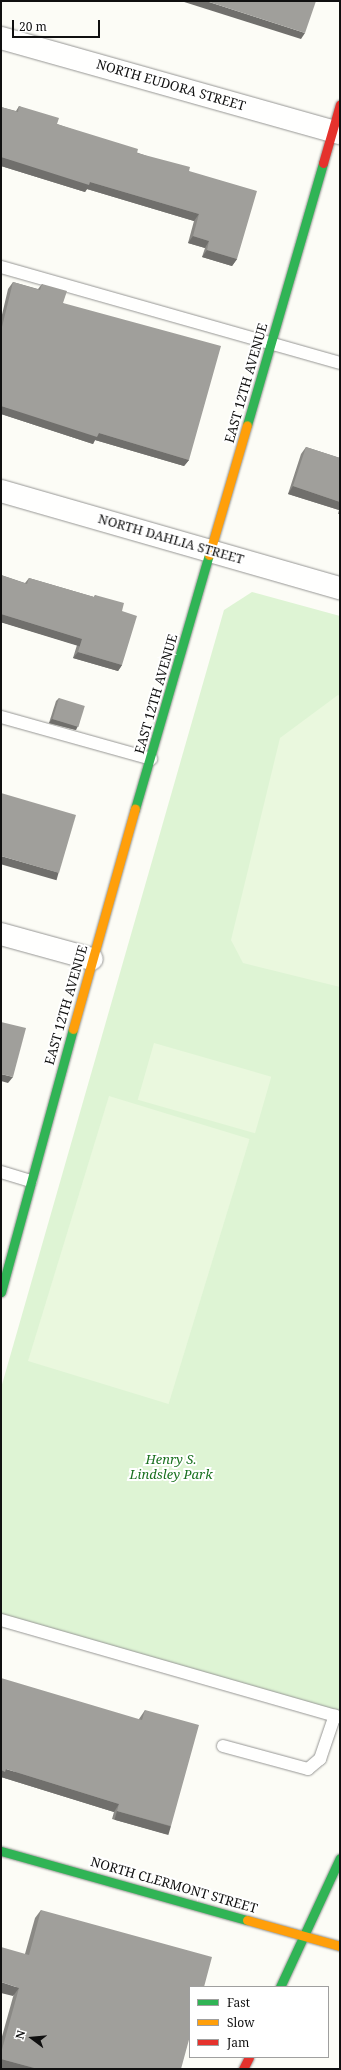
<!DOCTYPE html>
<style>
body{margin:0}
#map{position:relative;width:341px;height:2070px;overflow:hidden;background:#fcfcf6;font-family:"Noto Serif",serif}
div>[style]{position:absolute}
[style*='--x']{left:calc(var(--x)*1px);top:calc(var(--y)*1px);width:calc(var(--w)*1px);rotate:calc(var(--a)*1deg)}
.green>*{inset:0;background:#def4d4}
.pitch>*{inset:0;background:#eaf8de;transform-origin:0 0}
.roads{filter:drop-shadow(0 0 1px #969694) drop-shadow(0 0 1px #969694)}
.lane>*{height:12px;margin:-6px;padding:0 6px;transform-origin:6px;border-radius:6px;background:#fffffe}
.street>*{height:22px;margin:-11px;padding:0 11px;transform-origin:11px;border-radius:11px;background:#fffffe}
.fast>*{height:9px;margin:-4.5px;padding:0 4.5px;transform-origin:4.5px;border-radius:4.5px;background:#30b455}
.slow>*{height:9px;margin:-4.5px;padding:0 4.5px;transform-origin:4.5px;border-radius:4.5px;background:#ff9f0a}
.jam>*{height:9px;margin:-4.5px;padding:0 4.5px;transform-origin:4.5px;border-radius:4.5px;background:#e5322d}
.wall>*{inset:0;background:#8a8985}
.shaded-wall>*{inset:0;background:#706f6c;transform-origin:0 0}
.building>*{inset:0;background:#a09f9b;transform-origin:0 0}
span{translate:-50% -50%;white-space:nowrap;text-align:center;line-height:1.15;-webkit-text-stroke:4px #fff;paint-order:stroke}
.street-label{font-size:13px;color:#101010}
.park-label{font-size:13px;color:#19701f;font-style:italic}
.frame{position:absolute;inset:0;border:2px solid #101010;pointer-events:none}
.legend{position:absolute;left:189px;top:1986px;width:140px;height:72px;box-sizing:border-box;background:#fff;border:1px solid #9f9f9f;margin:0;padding:5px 7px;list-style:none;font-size:12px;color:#101010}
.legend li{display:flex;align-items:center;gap:8px;height:20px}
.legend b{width:20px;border:1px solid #9f9f9f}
.north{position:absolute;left:12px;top:2018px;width:40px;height:40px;-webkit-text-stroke:3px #fff;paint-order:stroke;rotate:286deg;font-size:11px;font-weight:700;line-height:16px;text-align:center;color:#101010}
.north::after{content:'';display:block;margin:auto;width:14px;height:18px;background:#101010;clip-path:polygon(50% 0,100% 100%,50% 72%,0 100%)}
.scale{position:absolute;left:12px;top:20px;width:88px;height:18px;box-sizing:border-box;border:2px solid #101010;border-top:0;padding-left:5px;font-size:12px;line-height:14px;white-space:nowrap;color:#101010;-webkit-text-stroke:3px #fff;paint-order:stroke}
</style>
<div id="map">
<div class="green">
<i style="clip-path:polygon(252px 592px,340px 616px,340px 1717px,1px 1620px,1px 1388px,224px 610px)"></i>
</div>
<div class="pitch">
<i style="clip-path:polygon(338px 695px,340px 696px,340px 987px,243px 963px,231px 940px,280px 738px)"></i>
<i style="left:154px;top:1043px;width:122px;height:59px;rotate:16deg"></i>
<i style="left:109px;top:1096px;width:147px;height:277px;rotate:17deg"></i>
</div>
<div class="roads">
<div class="lane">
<i style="--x:1;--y:267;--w:352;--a:15.8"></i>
<i style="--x:1;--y:717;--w:156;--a:15.6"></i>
<i style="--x:1;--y:1172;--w:31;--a:17"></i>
<i style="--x:1;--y:1620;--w:353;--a:16"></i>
<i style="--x:223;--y:1746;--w:88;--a:15.1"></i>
<i style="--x:308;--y:1769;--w:16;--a:-40"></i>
<i style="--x:320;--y:1759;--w:46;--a:-71.2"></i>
</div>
<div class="street">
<i style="--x:1;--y:38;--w:352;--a:15.7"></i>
<i style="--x:1;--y:491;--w:353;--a:16"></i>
<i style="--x:1;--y:934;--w:94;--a:15.4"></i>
</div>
<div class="fast">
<i style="--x:247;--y:425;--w:273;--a:-73.8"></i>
<i style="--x:135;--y:809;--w:265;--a:-73.8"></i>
<i style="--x:1;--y:1292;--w:273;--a:-74.7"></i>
<i style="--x:1;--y:1851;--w:255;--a:15.7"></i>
<i style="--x:280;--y:1987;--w:142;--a:-65.1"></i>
</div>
<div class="slow">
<i style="--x:209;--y:555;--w:135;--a:-73.7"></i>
<i style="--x:73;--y:1029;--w:229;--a:-74.3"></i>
<i style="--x:247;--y:1920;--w:97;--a:15.6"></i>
</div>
<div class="jam">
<i style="--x:323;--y:163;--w:61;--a:-73.9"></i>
<i style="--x:243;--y:2069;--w:13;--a:-63"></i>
</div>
</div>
<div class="wall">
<i style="clip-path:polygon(19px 106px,57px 124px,189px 171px,237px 259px,232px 266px,202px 257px,205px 248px,188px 243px,194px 221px,87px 189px,85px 192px,1px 166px,1px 107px,16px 111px)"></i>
<i style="clip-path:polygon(13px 282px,38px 289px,42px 284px,63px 303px,189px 460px,184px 466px,95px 440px,93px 444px,1px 414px,1px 319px,8px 289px)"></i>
<i style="clip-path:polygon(306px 447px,340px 458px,340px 514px,338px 514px,339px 510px,288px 494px,301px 454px)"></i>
<i style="clip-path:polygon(1px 575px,25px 583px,29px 578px,94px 597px,95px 595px,122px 611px,122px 665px,118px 671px,73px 658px,77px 645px,1px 622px)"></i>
<i style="clip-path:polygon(59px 698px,76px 730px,49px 723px,56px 701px)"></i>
<i style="clip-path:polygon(145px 1710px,171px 1826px,166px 1834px,112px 1819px,114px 1812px,1px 1777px,139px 1719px)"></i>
<i style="clip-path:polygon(41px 1910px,181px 2069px,1px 2069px,1px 2040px,35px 1918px)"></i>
</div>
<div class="shaded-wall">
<i style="clip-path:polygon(181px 1px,206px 1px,305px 33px,301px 39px)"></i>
<i style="clip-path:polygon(1px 157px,90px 182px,199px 214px,194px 221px,87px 189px,85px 192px,1px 166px)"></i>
<i style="clip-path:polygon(193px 236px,209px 241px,205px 248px,188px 243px)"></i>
<i style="clip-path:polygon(207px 250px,237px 259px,232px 266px,202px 257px)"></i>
<i style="clip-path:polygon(1px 406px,99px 433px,189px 460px,184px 466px,95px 440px,93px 444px,1px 414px)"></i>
<i style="clip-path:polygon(293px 486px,340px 502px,340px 509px,339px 510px,288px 494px)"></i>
<i style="left:1px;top:614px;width:85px;height:8px;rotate:17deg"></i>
<i style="clip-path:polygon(78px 652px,122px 665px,118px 671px,73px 658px)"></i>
<i style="clip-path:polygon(52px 719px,78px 726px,76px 730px,49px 723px)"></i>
<i style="left:1px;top:856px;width:60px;height:8px;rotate:16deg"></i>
<i style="clip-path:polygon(1px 1074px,13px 1077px,8px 1083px,1px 1081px)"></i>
<i style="clip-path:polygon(6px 1769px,119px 1804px,114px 1812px,1px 1777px,1px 1770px)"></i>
<i style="left:117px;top:1811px;width:56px;height:9px;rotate:16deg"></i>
<i style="clip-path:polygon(1px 1982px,19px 1988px,13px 1996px,1px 1993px)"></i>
<i style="clip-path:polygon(1px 2059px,38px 2069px,1px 2069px)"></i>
</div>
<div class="building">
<i style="clip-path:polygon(206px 1px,316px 1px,305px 33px)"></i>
<i style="clip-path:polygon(19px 106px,59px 118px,57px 124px,138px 149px,137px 153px,190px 167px,189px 171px,257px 191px,237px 259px,207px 250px,209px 241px,193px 236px,199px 214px,90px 182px,89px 185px,1px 157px,1px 107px,18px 112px)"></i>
<i style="clip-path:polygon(13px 282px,40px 290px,42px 284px,67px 291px,63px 303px,221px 346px,189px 460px,99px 433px,97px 437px,1px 406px,1px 331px)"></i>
<i style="clip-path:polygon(306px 447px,340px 458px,340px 502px,293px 486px)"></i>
<i style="clip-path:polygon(1px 575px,27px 584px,29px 578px,94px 597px,95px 595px,124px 603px,122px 611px,137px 616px,122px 665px,78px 652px,82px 639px,1px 614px)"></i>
<i style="left:59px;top:698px;width:27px;height:22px;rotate:17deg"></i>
<i style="clip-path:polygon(1px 793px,76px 815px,59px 873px,1px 856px)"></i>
<i style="clip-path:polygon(1px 1022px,26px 1028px,13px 1077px,1px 1074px)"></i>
<i style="clip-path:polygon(1px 1678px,142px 1720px,145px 1710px,199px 1725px,171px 1826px,117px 1811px,119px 1804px,6px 1769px,5px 1772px,1px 1770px)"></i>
<i style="clip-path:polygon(41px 1910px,212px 1957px,204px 1987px,190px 1987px,190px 2036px,181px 2069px,38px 2069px,1px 2059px,1px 2053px,19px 1988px,1px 1982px,1px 1947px,29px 1955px)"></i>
</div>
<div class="street-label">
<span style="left:171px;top:85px;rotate:16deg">NORTH EUDORA STREET</span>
<span style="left:246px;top:383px;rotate:-74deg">EAST 12TH AVENUE</span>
<span style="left:171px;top:539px;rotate:16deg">NORTH DAHLIA STREET</span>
<span style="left:156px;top:694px;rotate:-74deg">EAST 12TH AVENUE</span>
<span style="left:66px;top:1005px;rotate:-74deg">EAST 12TH AVENUE</span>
<span style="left:174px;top:1885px;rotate:16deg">NORTH CLERMONT STREET</span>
</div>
<div class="park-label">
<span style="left:171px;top:1467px">Henry S.<br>Lindsley Park</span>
</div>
<div class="frame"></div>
<ul class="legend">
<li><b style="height:5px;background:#30b455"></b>Fast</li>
<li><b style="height:5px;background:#ff9f0a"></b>Slow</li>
<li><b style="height:5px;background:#e5322d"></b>Jam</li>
</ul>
<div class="north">N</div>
<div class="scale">20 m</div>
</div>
